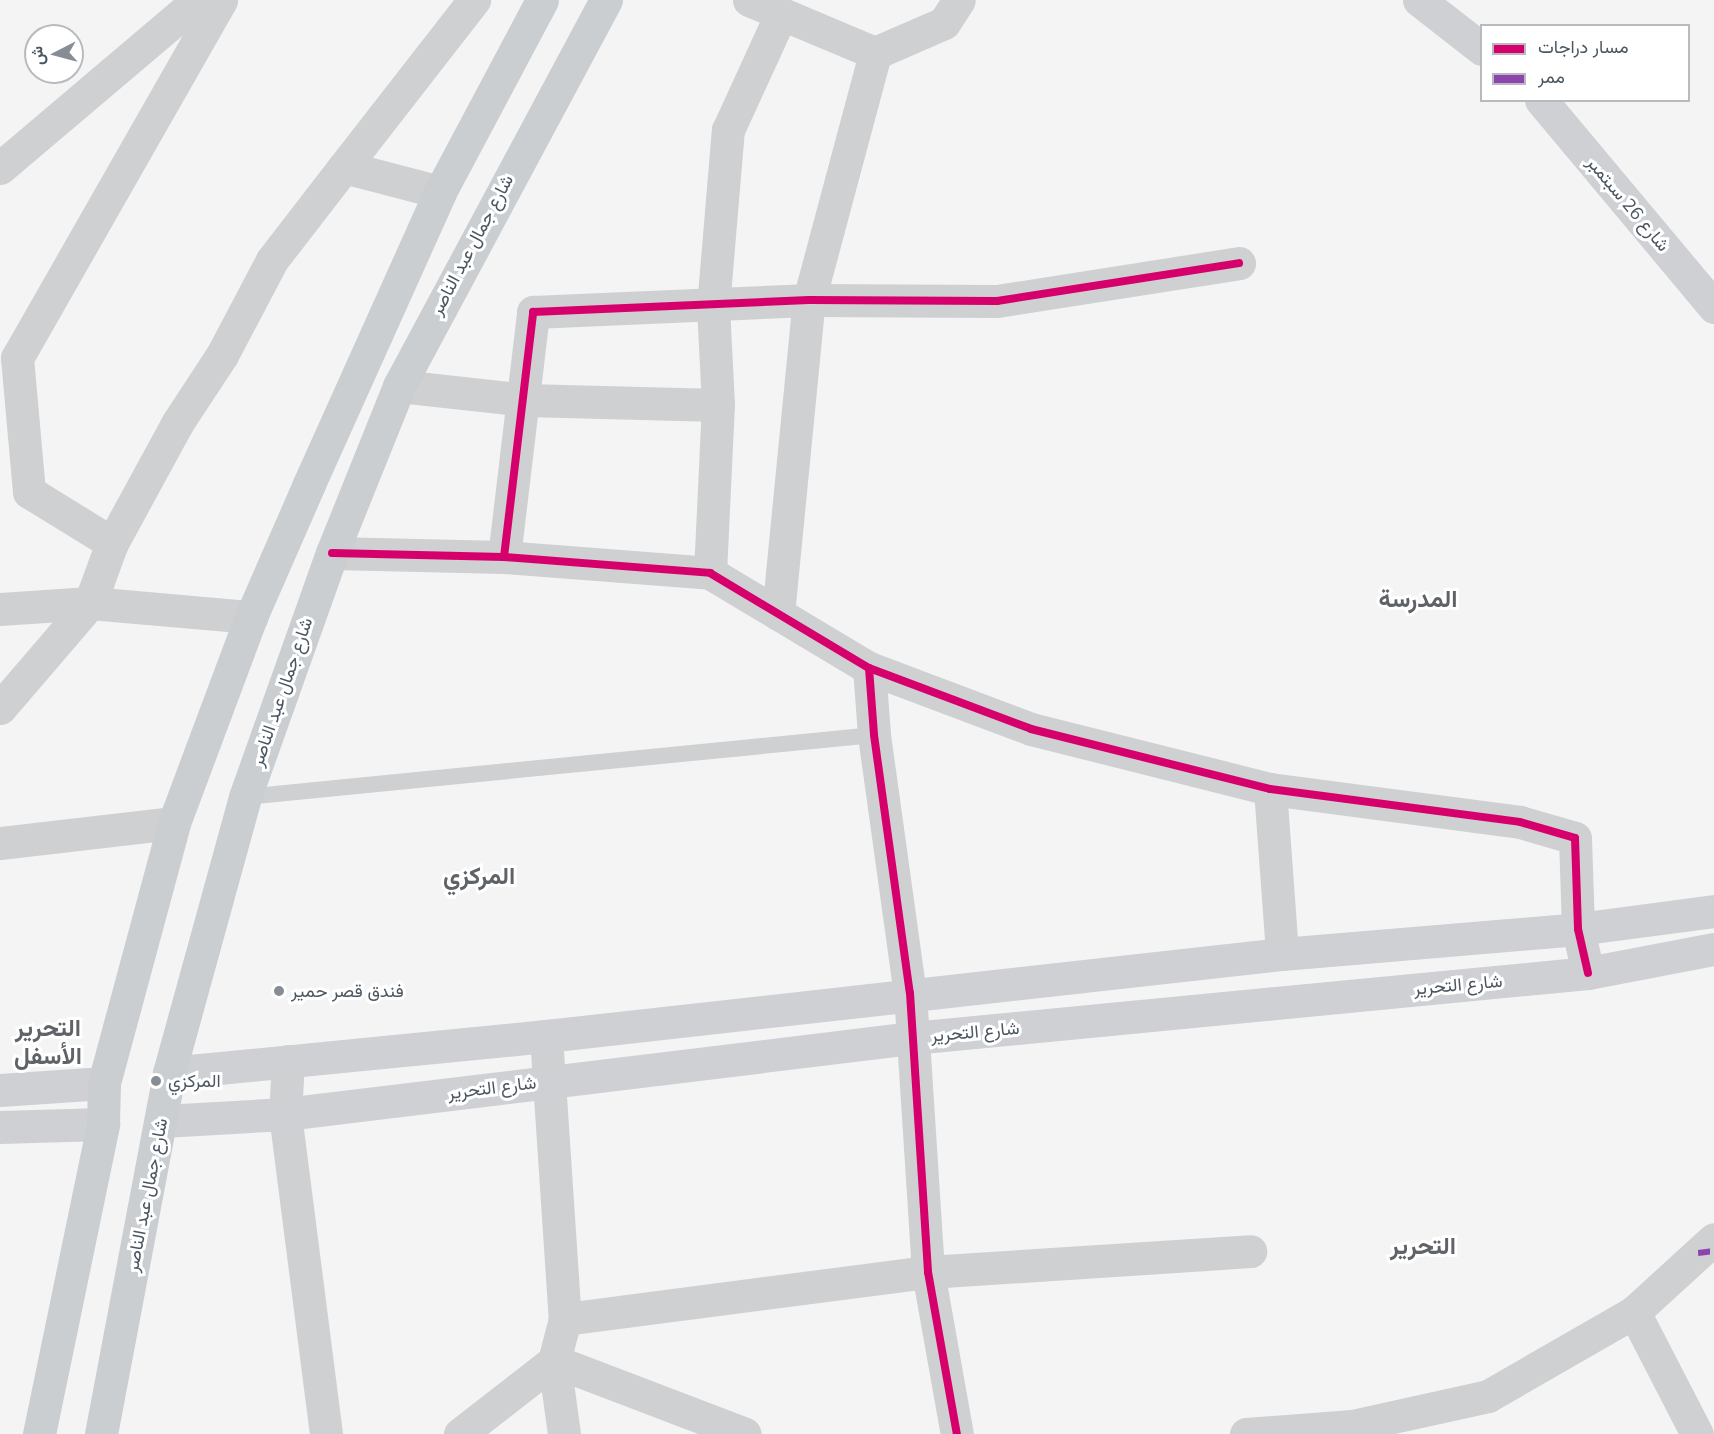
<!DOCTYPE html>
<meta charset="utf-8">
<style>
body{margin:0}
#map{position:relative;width:1714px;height:1434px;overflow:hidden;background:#f4f4f4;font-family:"Nunito Sans",Vazirmatn,sans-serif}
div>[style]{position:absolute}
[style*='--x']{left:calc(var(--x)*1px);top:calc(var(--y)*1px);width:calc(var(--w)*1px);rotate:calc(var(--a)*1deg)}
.service>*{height:16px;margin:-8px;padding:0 8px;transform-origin:8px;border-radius:8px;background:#ced0d2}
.minor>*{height:33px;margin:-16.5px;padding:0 16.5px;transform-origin:16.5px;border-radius:16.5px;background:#ced0d2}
.secondary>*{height:33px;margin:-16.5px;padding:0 16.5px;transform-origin:16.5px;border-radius:16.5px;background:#ced0d4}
.primary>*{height:33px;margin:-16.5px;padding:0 16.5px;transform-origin:16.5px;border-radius:16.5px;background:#caced1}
.quiet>*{height:6px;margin-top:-3px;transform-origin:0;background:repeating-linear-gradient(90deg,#8e44ad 0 12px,transparent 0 18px)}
.cycleway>*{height:8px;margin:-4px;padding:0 4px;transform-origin:4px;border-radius:4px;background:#d6006c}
.dots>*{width:16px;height:16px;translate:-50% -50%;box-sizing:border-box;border:3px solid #fff;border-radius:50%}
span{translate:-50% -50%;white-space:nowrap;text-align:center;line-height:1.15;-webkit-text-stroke:6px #fff;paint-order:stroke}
.street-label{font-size:18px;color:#4a5661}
.poi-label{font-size:18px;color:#4a5661}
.left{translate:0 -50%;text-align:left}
.district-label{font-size:24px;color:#5f6368;font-weight:700}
.legend{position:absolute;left:1480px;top:24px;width:210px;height:78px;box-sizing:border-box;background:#fff;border:2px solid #b7bbc0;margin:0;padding:8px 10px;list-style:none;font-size:18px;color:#4a5661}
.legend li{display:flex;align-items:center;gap:12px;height:30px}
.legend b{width:30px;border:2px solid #b7bbc0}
.north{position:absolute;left:24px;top:24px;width:60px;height:60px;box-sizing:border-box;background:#fff;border:2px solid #b7bbc0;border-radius:50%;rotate:264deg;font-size:16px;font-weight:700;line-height:24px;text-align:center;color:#4a5661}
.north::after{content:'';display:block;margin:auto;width:21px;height:27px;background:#868d94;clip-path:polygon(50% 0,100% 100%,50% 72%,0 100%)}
</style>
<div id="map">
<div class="service">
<i style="--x:245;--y:797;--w:632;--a:-5.63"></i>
</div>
<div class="minor">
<i style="--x:749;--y:0;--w:137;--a:22.8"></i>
<i style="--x:875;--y:53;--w:75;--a:-23.5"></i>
<i style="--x:944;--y:23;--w:27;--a:-57"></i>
<i style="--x:344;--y:167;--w:212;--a:-52.1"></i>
<i style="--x:0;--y:168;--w:260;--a:-40.3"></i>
<i style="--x:399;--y:386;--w:127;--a:6.3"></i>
<i style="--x:525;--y:400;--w:193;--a:1.5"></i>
<i style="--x:112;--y:543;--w:97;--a:-148.4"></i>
<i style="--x:29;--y:492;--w:135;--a:-95.1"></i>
<i style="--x:17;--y:358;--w:412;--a:-60.3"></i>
<i style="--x:332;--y:553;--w:172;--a:1.3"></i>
<i style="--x:504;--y:557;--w:207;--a:4.4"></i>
<i style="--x:710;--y:573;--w:185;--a:30.9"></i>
<i style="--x:869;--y:668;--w:173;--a:20.6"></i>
<i style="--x:1031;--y:729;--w:246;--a:14.1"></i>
<i style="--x:1270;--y:789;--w:252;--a:7.5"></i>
<i style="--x:1520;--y:822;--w:57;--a:16.2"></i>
<i style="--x:1575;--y:838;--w:91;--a:88.1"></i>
<i style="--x:1578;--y:929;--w:45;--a:77.2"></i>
<i style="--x:504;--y:557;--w:247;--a:-83.2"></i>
<i style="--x:533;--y:312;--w:276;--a:-2.5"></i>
<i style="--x:809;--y:300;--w:188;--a:0.3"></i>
<i style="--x:997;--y:301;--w:245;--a:-8.9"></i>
<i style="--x:710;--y:573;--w:168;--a:-87.3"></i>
<i style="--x:718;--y:405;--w:98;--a:-92.9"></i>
<i style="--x:713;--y:307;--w:178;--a:-85.2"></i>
<i style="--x:728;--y:130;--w:128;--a:-65.4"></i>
<i style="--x:0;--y:609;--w:90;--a:-3.8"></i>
<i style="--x:90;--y:603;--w:162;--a:5"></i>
<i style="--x:778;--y:614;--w:316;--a:-84.4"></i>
<i style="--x:809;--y:300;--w:256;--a:-75"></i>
<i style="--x:869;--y:668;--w:67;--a:85.7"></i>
<i style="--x:874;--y:735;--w:260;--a:82.1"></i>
<i style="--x:910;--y:993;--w:280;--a:86.3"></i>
<i style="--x:928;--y:1272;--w:165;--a:79.9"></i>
<i style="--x:0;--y:708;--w:138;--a:-49.4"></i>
<i style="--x:90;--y:603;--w:64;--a:-69.9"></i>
<i style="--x:112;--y:543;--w:138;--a:-61.4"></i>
<i style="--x:178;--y:422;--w:80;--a:-56.7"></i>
<i style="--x:222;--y:355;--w:107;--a:-62.2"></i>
<i style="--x:272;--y:260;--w:118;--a:-52.3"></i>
<i style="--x:344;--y:167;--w:99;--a:14.6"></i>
<i style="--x:1270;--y:789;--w:165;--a:85.8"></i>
<i style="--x:0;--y:843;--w:175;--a:-6.6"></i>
<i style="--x:546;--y:1036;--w:284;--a:86.2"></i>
<i style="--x:565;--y:1319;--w:43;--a:104.7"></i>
<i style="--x:554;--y:1361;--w:74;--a:82.2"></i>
<i style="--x:288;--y:1061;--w:53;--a:93.2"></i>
<i style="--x:285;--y:1114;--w:323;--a:82.7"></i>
<i style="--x:1634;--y:1312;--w:137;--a:62.7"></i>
<i style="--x:565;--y:1319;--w:366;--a:-7.4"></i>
<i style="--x:928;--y:1272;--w:323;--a:-3.7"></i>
<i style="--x:460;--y:1434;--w:119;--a:-37.8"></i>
<i style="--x:554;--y:1361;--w:204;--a:20.9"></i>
<i style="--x:1246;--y:1434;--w:106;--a:-4.3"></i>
<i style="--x:1352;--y:1426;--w:139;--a:-12.4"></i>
<i style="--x:1488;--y:1396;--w:168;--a:-29.9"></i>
<i style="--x:1634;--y:1312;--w:108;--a:-42.4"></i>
</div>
<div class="secondary">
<i style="--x:1419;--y:0;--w:80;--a:37.9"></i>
<i style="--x:1541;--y:100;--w:270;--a:50.1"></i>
<i style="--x:169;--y:1073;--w:379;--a:-5.6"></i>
<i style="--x:546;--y:1036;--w:741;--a:-6.36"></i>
<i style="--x:1282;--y:954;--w:297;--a:-4.8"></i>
<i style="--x:1578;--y:929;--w:137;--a:-7.5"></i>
<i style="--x:0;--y:1090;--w:104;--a:-3.9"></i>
<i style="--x:163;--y:1121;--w:122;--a:-3.3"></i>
<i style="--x:285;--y:1114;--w:632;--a:-6.91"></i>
<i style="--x:912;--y:1038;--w:679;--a:-5.49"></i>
<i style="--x:1588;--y:973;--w:128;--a:-10.8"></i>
<i style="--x:0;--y:1127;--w:103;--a:-1.7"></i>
</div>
<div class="primary">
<i style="--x:39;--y:1434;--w:317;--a:-78.3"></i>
<i style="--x:103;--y:1124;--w:41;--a:-88.6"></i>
<i style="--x:104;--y:1083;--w:269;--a:-74.9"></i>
<i style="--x:174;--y:823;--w:220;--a:-69.5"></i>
<i style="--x:251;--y:617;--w:145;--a:-66.4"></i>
<i style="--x:309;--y:484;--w:320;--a:-65.8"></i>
<i style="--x:440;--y:192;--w:217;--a:-62"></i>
<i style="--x:101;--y:1434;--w:367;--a:-79.3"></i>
<i style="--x:169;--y:1073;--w:286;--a:-74.6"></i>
<i style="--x:245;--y:797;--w:259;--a:-70.4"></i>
<i style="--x:332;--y:553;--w:180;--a:-68.1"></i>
<i style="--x:399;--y:386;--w:438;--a:-61.8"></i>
</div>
<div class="quiet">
<i style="--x:1698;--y:1253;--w:16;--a:-7"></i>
</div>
<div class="cycleway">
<i style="--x:332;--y:553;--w:172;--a:1.3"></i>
<i style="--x:504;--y:557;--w:207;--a:4.4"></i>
<i style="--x:710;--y:573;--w:185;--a:30.9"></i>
<i style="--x:869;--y:668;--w:173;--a:20.6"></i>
<i style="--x:1031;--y:729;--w:246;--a:14.1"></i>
<i style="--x:1270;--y:789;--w:252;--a:7.5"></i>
<i style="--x:1520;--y:822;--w:57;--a:16.2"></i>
<i style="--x:1575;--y:838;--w:91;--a:88.1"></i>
<i style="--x:1578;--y:929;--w:45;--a:77.2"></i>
<i style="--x:504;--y:557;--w:247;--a:-83.2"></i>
<i style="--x:533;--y:312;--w:276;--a:-2.5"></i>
<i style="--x:809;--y:300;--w:188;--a:0.3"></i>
<i style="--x:997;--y:301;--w:245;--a:-8.9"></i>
<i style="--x:869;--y:668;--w:67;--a:85.7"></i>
<i style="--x:874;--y:735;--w:260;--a:82.1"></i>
<i style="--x:910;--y:993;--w:280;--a:86.3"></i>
<i style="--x:928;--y:1272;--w:165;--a:79.9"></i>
</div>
<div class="dots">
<i style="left:279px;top:991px;background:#868d94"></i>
<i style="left:156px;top:1081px;background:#868d94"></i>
</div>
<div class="street-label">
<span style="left:1628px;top:204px;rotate:50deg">شارع 26 سبتمبر</span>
<span style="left:472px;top:245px;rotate:-62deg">شارع جمال عبد الناصر</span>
<span style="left:282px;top:692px;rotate:-71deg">شارع جمال عبد الناصر</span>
<span style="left:1458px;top:985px;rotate:-5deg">شارع التحرير</span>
<span style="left:975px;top:1032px;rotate:-5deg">شارع التحرير</span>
<span style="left:492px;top:1088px;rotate:-7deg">شارع التحرير</span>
<span style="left:147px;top:1195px;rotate:-79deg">شارع جمال عبد الناصر</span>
</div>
<div class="poi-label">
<span class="left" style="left:291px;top:991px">فندق قصر حمير</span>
<span class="left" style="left:168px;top:1081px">المركزي</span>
</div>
<div class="district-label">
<span style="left:1418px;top:600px">المدرسة</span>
<span style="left:479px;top:877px">المركزي</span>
<span style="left:48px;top:1043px">التحرير<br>الأسفل</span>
<span style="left:1423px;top:1247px">التحرير</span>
</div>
<ul class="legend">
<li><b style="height:8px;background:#d6006c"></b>مسار دراجات</li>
<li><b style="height:8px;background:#8e44ad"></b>ممر</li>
</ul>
<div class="north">ش</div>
</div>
